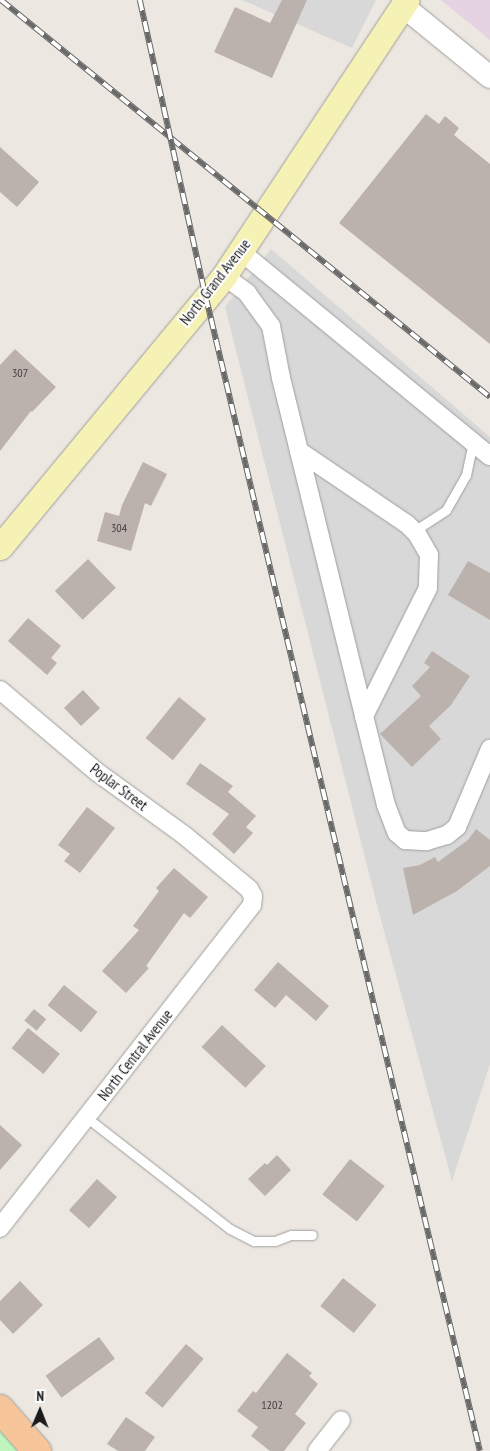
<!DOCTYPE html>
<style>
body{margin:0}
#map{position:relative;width:490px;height:1451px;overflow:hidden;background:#ece7e0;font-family:"PT Sans Narrow",sans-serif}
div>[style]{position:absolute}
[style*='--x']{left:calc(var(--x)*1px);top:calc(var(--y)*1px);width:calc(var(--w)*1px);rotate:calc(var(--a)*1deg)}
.residential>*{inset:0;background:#d9d8d8}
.industrial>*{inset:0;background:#e5d2e3}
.park>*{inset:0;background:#bff6bd}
.building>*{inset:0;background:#bcb2ad;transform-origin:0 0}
.roads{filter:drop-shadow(0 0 1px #9f9f9f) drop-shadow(0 0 1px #9f9f9f)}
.service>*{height:9px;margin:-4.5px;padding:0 4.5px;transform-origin:4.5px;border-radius:4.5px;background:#fff}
.minor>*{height:18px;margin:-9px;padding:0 9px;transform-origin:9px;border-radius:9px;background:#fff}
.tertiary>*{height:22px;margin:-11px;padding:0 11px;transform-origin:11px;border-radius:11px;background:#fff}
.secondary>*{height:25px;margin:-12.5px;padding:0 12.5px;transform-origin:12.5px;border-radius:12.5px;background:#f6f2b5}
.primary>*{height:28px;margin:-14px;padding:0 14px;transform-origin:14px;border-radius:14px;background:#f7c59a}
.rail>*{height:5.5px;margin-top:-2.75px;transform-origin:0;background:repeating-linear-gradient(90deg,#fff 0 11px,#696969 0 22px);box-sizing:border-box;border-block:1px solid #696969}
span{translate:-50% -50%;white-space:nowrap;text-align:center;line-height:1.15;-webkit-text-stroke:4px #fff;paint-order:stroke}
.number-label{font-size:12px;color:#434140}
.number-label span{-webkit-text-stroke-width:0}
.street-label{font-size:15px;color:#1b1b1b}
.north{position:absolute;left:15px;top:1386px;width:50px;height:50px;-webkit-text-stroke:4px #fff;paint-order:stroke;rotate:1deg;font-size:14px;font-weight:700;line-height:20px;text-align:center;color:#1b1b1b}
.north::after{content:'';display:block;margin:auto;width:18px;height:22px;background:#1b1b1b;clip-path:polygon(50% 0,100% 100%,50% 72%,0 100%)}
</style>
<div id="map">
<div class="residential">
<i style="clip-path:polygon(242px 0,376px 0,352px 48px)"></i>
<i style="clip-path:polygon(271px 249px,490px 437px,490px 1064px,452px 1181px,378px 909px,225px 307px)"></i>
</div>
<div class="industrial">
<i style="clip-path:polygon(441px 0,490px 0,490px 40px)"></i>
</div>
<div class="park">
<i style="clip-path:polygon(0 1426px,20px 1451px,0 1451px)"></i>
</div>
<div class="building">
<i style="clip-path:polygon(282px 0,307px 0,272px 78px,214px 52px,235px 7px,270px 23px)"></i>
<i style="clip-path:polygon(426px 114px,439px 124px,445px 116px,459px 128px,454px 135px,490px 164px,490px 344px,339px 223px)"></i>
<i style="clip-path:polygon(0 147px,39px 182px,17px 207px,0 192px)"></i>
<i style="clip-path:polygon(15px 349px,56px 387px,32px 412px,31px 411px,0 451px,0 365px)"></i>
<i style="clip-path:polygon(143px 462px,167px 474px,151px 506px,145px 503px,131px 551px,97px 541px,105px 512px,119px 516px,122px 505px)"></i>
<i style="left:88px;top:559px;width:40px;height:46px;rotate:46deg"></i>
<i style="clip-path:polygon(468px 561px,490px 573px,490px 620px,448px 595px)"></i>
<i style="clip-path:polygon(28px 618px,61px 646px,51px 658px,57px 663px,47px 675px,8px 641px)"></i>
<i style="clip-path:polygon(432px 651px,470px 676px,451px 705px,429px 726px,441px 739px,412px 767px,380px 734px,421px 696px,412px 686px,430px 667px,424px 663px)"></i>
<i style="left:83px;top:690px;width:25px;height:26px;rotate:47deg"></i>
<i style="left:179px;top:697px;width:35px;height:53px;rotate:39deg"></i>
<i style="clip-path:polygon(200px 763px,233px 786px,228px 792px,256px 816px,246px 827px,253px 833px,234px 854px,212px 834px,229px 814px,186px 784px)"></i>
<i style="clip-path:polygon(87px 807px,115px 828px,80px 873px,64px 861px,70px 854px,58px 845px)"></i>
<i style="clip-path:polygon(476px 829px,490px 840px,490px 866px,457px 891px,413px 915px,403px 868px,420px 865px,435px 857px,438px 862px,468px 840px)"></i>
<i style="clip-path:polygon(174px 868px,208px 897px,190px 918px,184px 913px,146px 966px,149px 968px,126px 993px,102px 971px,139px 930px,133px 926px,159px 891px,156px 888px)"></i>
<i style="clip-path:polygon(278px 962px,329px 1006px,316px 1021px,286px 995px,275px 1008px,254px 990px)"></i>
<i style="left:64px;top:985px;width:43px;height:26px;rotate:39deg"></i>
<i style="left:34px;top:1009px;width:16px;height:15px;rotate:40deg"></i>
<i style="left:222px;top:1025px;width:60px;height:30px;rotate:43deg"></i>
<i style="left:28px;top:1028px;width:41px;height:26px;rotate:39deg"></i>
<i style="clip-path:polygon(0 1125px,22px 1145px,0 1170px)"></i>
<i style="clip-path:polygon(277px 1155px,291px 1170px,265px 1196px,248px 1179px,265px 1163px,267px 1165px)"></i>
<i style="left:350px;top:1159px;width:44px;height:45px;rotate:38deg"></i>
<i style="left:97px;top:1179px;width:27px;height:42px;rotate:42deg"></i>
<i style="left:343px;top:1278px;width:43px;height:36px;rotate:39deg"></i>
<i style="clip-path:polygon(20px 1281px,43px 1305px,13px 1334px,0 1320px,0 1301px)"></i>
<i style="left:99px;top:1337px;width:27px;height:66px;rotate:54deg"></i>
<i style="left:186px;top:1344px;width:23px;height:64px;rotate:40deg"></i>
<i style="clip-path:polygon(287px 1353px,312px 1373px,309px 1376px,318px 1384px,295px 1414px,306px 1423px,284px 1451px,270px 1451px,251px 1436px,258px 1427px,237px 1411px,253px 1391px,256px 1393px)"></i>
<i style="clip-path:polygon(126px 1417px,155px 1437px,145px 1451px,118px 1451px,107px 1444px)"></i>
</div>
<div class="roads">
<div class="service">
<i style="--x:414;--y:531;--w:38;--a:-33"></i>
<i style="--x:446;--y:510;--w:40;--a:-60.3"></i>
<i style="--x:466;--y:475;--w:34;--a:-78"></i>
<i style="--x:86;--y:1117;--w:182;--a:37.9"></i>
<i style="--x:230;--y:1229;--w:27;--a:27"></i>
<i style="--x:254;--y:1241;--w:21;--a:0"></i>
<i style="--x:275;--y:1241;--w:17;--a:-21"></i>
<i style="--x:291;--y:1235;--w:21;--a:0"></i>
</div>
<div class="minor">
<i style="--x:240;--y:251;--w:323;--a:39.4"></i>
<i style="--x:224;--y:276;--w:29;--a:36"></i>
<i style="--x:247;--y:293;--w:41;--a:54"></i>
<i style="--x:271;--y:326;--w:53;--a:79.1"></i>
<i style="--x:281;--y:378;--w:75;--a:76.1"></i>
<i style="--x:299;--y:451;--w:130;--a:34.1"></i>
<i style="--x:407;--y:524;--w:14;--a:45"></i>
<i style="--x:417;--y:534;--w:24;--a:60"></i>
<i style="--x:429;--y:555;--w:33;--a:92"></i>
<i style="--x:428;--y:588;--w:143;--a:116.6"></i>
<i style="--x:364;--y:716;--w:92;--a:76.1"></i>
<i style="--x:386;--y:805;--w:30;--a:69"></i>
<i style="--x:397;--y:833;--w:11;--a:41"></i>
<i style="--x:405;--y:840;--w:22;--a:3"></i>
<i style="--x:427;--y:841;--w:21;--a:-17"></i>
<i style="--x:447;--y:835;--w:13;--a:-39"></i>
<i style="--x:457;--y:827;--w:85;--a:-67.1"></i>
<i style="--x:299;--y:451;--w:273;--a:76.2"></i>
<i style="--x:0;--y:690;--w:127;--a:40.2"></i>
<i style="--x:97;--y:772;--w:107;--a:35.9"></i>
<i style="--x:184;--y:835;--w:85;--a:39.7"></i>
<i style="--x:249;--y:889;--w:8;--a:60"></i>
<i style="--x:253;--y:896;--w:9;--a:96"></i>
<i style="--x:252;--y:905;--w:410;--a:128"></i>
<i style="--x:317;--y:1451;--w:39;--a:-52"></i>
</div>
<div class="tertiary">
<i style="--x:403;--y:6;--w:112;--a:39.2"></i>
</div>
<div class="secondary">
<i style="--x:0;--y:547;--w:352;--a:-50.4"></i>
<i style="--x:224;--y:276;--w:331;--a:-56.5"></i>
</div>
<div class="primary">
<i style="--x:0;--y:1409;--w:56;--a:48.6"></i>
</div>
</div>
<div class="rail">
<i style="--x:1;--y:0;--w:630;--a:39.07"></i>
<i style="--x:140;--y:0;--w:304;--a:77.5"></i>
<i style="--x:206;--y:297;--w:1186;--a:76.64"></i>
</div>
<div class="number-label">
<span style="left:20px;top:373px">307</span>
<span style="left:119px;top:528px">304</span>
<span style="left:272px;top:1405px">1202</span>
</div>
<div class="street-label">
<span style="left:215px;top:282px;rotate:-52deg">North Grand Avenue</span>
<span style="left:119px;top:787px;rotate:37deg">Poplar Street</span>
<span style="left:135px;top:1055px;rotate:-52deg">North Central Avenue</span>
</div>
<div class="north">N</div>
</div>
